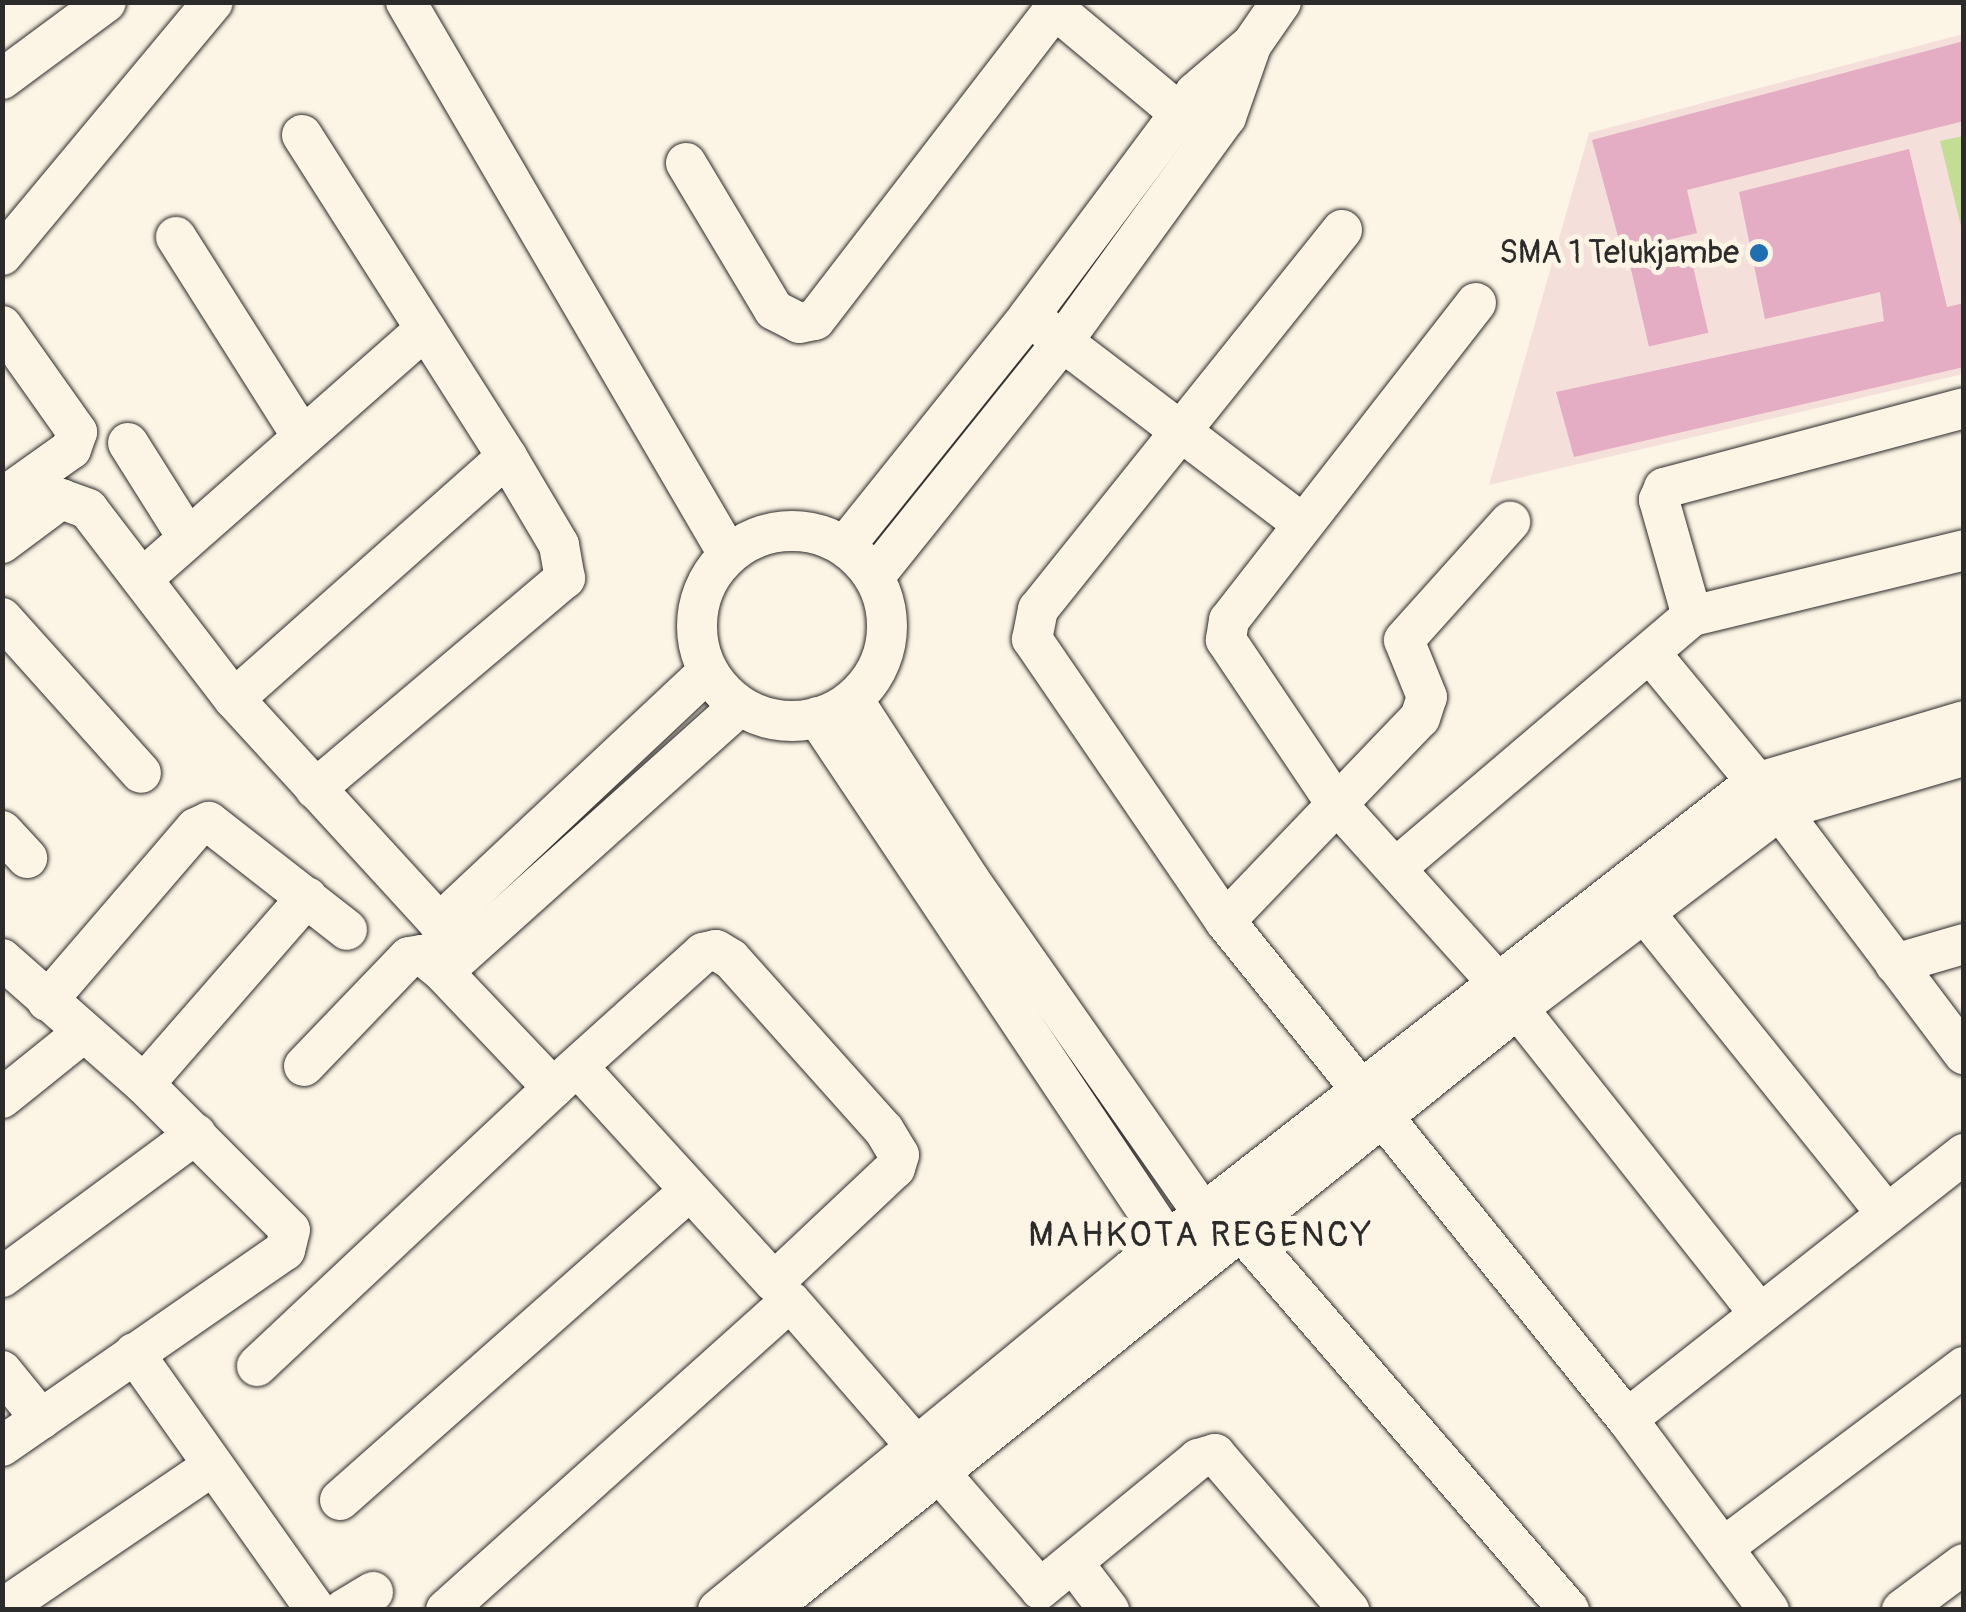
<!DOCTYPE html>
<style>
body{margin:0}
#map{position:relative;width:1966px;height:1612px;overflow:hidden;background:#fcf5e5;font-family:Pangolin,sans-serif}
div>[style]{position:absolute}
[style*='--x']{left:calc(var(--x)*1px);top:calc(var(--y)*1px);width:calc(var(--w)*1px);rotate:calc(var(--a)*1deg)}
.built>*{inset:0;background:#f5dfdb}
.green>*{inset:0;background:#c3dd94}
.building>*{inset:0;background:#e4adc3;transform-origin:0 0}
.roads{filter:drop-shadow(0 0 2px #2b2b2b) drop-shadow(0 0 2px #2b2b2b)}
.minor>*{height:40px;margin:-20px;padding:0 20px;transform-origin:20px;border-radius:20px;background:#fcf5e5}
.minor>.ring{margin:-20px;padding:0;box-sizing:content-box;background:none;border:40px solid #fcf5e5;border-radius:50%}
.dots>*{width:28px;height:28px;translate:-50% -50%;box-sizing:border-box;border:5px solid #fcf5e5;border-radius:50%}
span{translate:-50% -50%;white-space:nowrap;text-align:center;line-height:1.15;-webkit-text-stroke:10px #fcf5e5;paint-order:stroke}
.poi-label{font-size:32px;color:#2b2b2b}
.right{translate:-100% -50%;text-align:right}
.neighbourhood-label{font-size:35px;color:#2b2b2b;letter-spacing:2.5px}
.frame{position:absolute;inset:0;border:5px solid #2b2b2b;pointer-events:none}
</style>
<div id="map">
<div class="built">
<i style="clip-path:polygon(1963px 34px,1963px 374px,1489px 485px,1589px 133px)"></i>
</div>
<div class="green">
<i style="clip-path:polygon(1963px 136px,1964px 136px,1963px 234px,1940px 141px)"></i>
</div>
<div class="building">
<i style="clip-path:polygon(1964px 41px,1964px 121px,1687px 190px,1697px 233px,1622px 251px,1592px 140px)"></i>
<i style="clip-path:polygon(1909px 149px,1947px 307px,1964px 303px,1964px 367px,1574px 457px,1556px 392px,1884px 321px,1880px 292px,1765px 319px,1739px 192px)"></i>
<i style="left:1689px;top:249px;width:86px;height:61px;rotate:77deg"></i>
</div>
<div class="roads">
<div class="minor">
<i style="--x:406;--y:2;--w:639;--a:59.74"></i>
<i style="--x:1055;--y:9;--w:167;--a:39.9"></i>
<i style="--x:2;--y:79;--w:129;--a:-36.5"></i>
<i style="--x:302;--y:135;--w:382;--a:57.5"></i>
<i style="--x:507;--y:457;--w:102;--a:59.4"></i>
<i style="--x:559;--y:545;--w:34;--a:80"></i>
<i style="--x:565;--y:578;--w:327;--a:139.8"></i>
<i style="--x:686;--y:163;--w:171;--a:59.1"></i>
<i style="--x:774;--y:310;--w:28;--a:27"></i>
<i style="--x:799;--y:323;--w:16;--a:-11"></i>
<i style="--x:815;--y:320;--w:401;--a:-52.4"></i>
<i style="--x:1342;--y:230;--w:486;--a:128.7"></i>
<i style="--x:1038;--y:609;--w:31;--a:101"></i>
<i style="--x:1032;--y:639;--w:342;--a:55.6"></i>
<i style="--x:1225;--y:921;--w:640;--a:51.09"></i>
<i style="--x:1627;--y:1419;--w:238;--a:53.4"></i>
<i style="--x:176;--y:237;--w:234;--a:57.7"></i>
<i style="--x:2;--y:255;--w:329;--a:-50.2"></i>
<i style="--x:1476;--y:303;--w:402;--a:127.9"></i>
<i style="--x:1229;--y:620;--w:20;--a:99"></i>
<i style="--x:1226;--y:640;--w:194;--a:56.1"></i>
<i style="--x:1334;--y:801;--w:242;--a:48"></i>
<i style="--x:1496;--y:981;--w:424;--a:51.6"></i>
<i style="--x:2;--y:326;--w:130;--a:54.7"></i>
<i style="--x:77;--y:432;--w:18;--a:109"></i>
<i style="--x:71;--y:449;--w:85;--a:144.6"></i>
<i style="--x:1042;--y:326;--w:326;--a:37.2"></i>
<i style="--x:128;--y:443;--w:109;--a:57.8"></i>
<i class="ring" style="left:697px;top:531px;width:150px;height:150px"></i>
<i style="--x:2;--y:543;--w:74;--a:-36.7"></i>
<i style="--x:61;--y:499;--w:29;--a:20"></i>
<i style="--x:88;--y:509;--w:240;--a:52.5"></i>
<i style="--x:234;--y:699;--w:342;--a:47.5"></i>
<i style="--x:845;--y:546;--w:295;--a:-51.3"></i>
<i style="--x:1029;--y:316;--w:278;--a:-53.3"></i>
<i style="--x:1195;--y:93;--w:75;--a:-40.7"></i>
<i style="--x:1252;--y:44;--w:51;--a:-55.4"></i>
<i style="--x:874;--y:577;--w:302;--a:-51.3"></i>
<i style="--x:1063;--y:341;--w:277;--a:-54"></i>
<i style="--x:1226;--y:117;--w:72;--a:-70.6"></i>
<i style="--x:142;--y:579;--w:378;--a:-41.4"></i>
<i style="--x:1692;--y:616;--w:121;--a:-105.9"></i>
<i style="--x:1659;--y:500;--w:13;--a:-67"></i>
<i style="--x:1664;--y:488;--w:310;--a:-14.9"></i>
<i style="--x:2;--y:618;--w:208;--a:48.1"></i>
<i style="--x:1650;--y:653;--w:204;--a:50.4"></i>
<i style="--x:1780;--y:810;--w:306;--a:53"></i>
<i style="--x:234;--y:699;--w:365;--a:-41.6"></i>
<i style="--x:854;--y:701;--w:212;--a:57.1"></i>
<i style="--x:969;--y:879;--w:410;--a:55"></i>
<i style="--x:817;--y:717;--w:632;--a:56.23"></i>
<i style="--x:2;--y:831;--w:37;--a:47"></i>
<i style="--x:1397;--y:867;--w:387;--a:-40.4"></i>
<i style="--x:1692;--y:616;--w:280;--a:-13.6"></i>
<i style="--x:1644;--y:912;--w:388;--a:51.2"></i>
<i style="--x:1225;--y:921;--w:281;--a:-46.2"></i>
<i style="--x:1420;--y:718;--w:22;--a:-72"></i>
<i style="--x:1427;--y:697;--w:61;--a:-112"></i>
<i style="--x:1404;--y:640;--w:159;--a:-48.1"></i>
<i style="--x:439;--y:924;--w:369;--a:-43.2"></i>
<i style="--x:2;--y:959;--w:189;--a:41.4"></i>
<i style="--x:144;--y:1084;--w:206;--a:45"></i>
<i style="--x:290;--y:1230;--w:21;--a:104"></i>
<i style="--x:285;--y:1250;--w:344;--a:145.3"></i>
<i style="--x:1895;--y:964;--w:72;--a:-16.2"></i>
<i style="--x:47;--y:1001;--w:228;--a:-49.3"></i>
<i style="--x:196;--y:828;--w:14;--a:-25"></i>
<i style="--x:209;--y:822;--w:175;--a:38"></i>
<i style="--x:304;--y:1066;--w:151;--a:-46.1"></i>
<i style="--x:409;--y:957;--w:13;--a:-9"></i>
<i style="--x:422;--y:955;--w:27;--a:39"></i>
<i style="--x:144;--y:1084;--w:248;--a:-48.9"></i>
<i style="--x:553;--y:1088;--w:160;--a:-133.5"></i>
<i style="--x:443;--y:972;--w:398;--a:-41.9"></i>
<i style="--x:2;--y:1098;--w:105;--a:-38.8"></i>
<i style="--x:1225;--y:1212;--w:526;--a:49.16"></i>
<i style="--x:2;--y:1277;--w:241;--a:-36.4"></i>
<i style="--x:134;--y:1353;--w:315;--a:54.7"></i>
<i style="--x:257;--y:1366;--w:406;--a:-43.2"></i>
<i style="--x:553;--y:1088;--w:202;--a:-42"></i>
<i style="--x:703;--y:953;--w:13;--a:-13"></i>
<i style="--x:716;--y:950;--w:17;--a:31"></i>
<i style="--x:731;--y:959;--w:229;--a:48.2"></i>
<i style="--x:884;--y:1130;--w:29;--a:59"></i>
<i style="--x:899;--y:1155;--w:14;--a:107"></i>
<i style="--x:895;--y:1168;--w:166;--a:136.7"></i>
<i style="--x:774;--y:1282;--w:291;--a:-132.4"></i>
<i style="--x:2;--y:1371;--w:62;--a:50.9"></i>
<i style="--x:1627;--y:1419;--w:429;--a:-38.2"></i>
<i style="--x:340;--y:1500;--w:465;--a:-41.5"></i>
<i style="--x:1724;--y:1547;--w:300;--a:-36.9"></i>
<i style="--x:1074;--y:1564;--w:58;--a:52.7"></i>
<i style="--x:2;--y:1609;--w:253;--a:-34.2"></i>
<i style="--x:343;--y:1610;--w:35;--a:-31"></i>
<i style="--x:446;--y:1610;--w:462;--a:-41.9"></i>
<i style="--x:790;--y:1301;--w:381;--a:49"></i>
<i style="--x:1040;--y:1589;--w:205;--a:-39.4"></i>
<i style="--x:1198;--y:1459;--w:18;--a:-16"></i>
<i style="--x:1215;--y:1454;--w:206;--a:49.3"></i>
<i style="--x:718;--y:1610;--w:535;--a:-39.46"></i>
<i style="--x:1131;--y:1270;--w:789;--a:-38"></i>
<i style="--x:1753;--y:784;--w:220;--a:-16.6"></i>
<i style="--x:768;--y:1610;--w:962;--a:-38.75"></i>
<i style="--x:1518;--y:1008;--w:328;--a:-37.1"></i>
<i style="--x:1780;--y:810;--w:192;--a:-16.4"></i>
<i style="--x:1902;--y:1610;--w:77;--a:-36.6"></i>
</div>
</div>
<div class="dots">
<i style="left:1759px;top:253px;background:#1f6fb2"></i>
</div>
<div class="poi-label">
<span class="right" style="left:1739px;top:253px">SMA 1 Telukjambe</span>
</div>
<div class="neighbourhood-label">
<span style="left:1201px;top:1235px">MAHKOTA REGENCY</span>
</div>
<div class="frame"></div>
</div>
